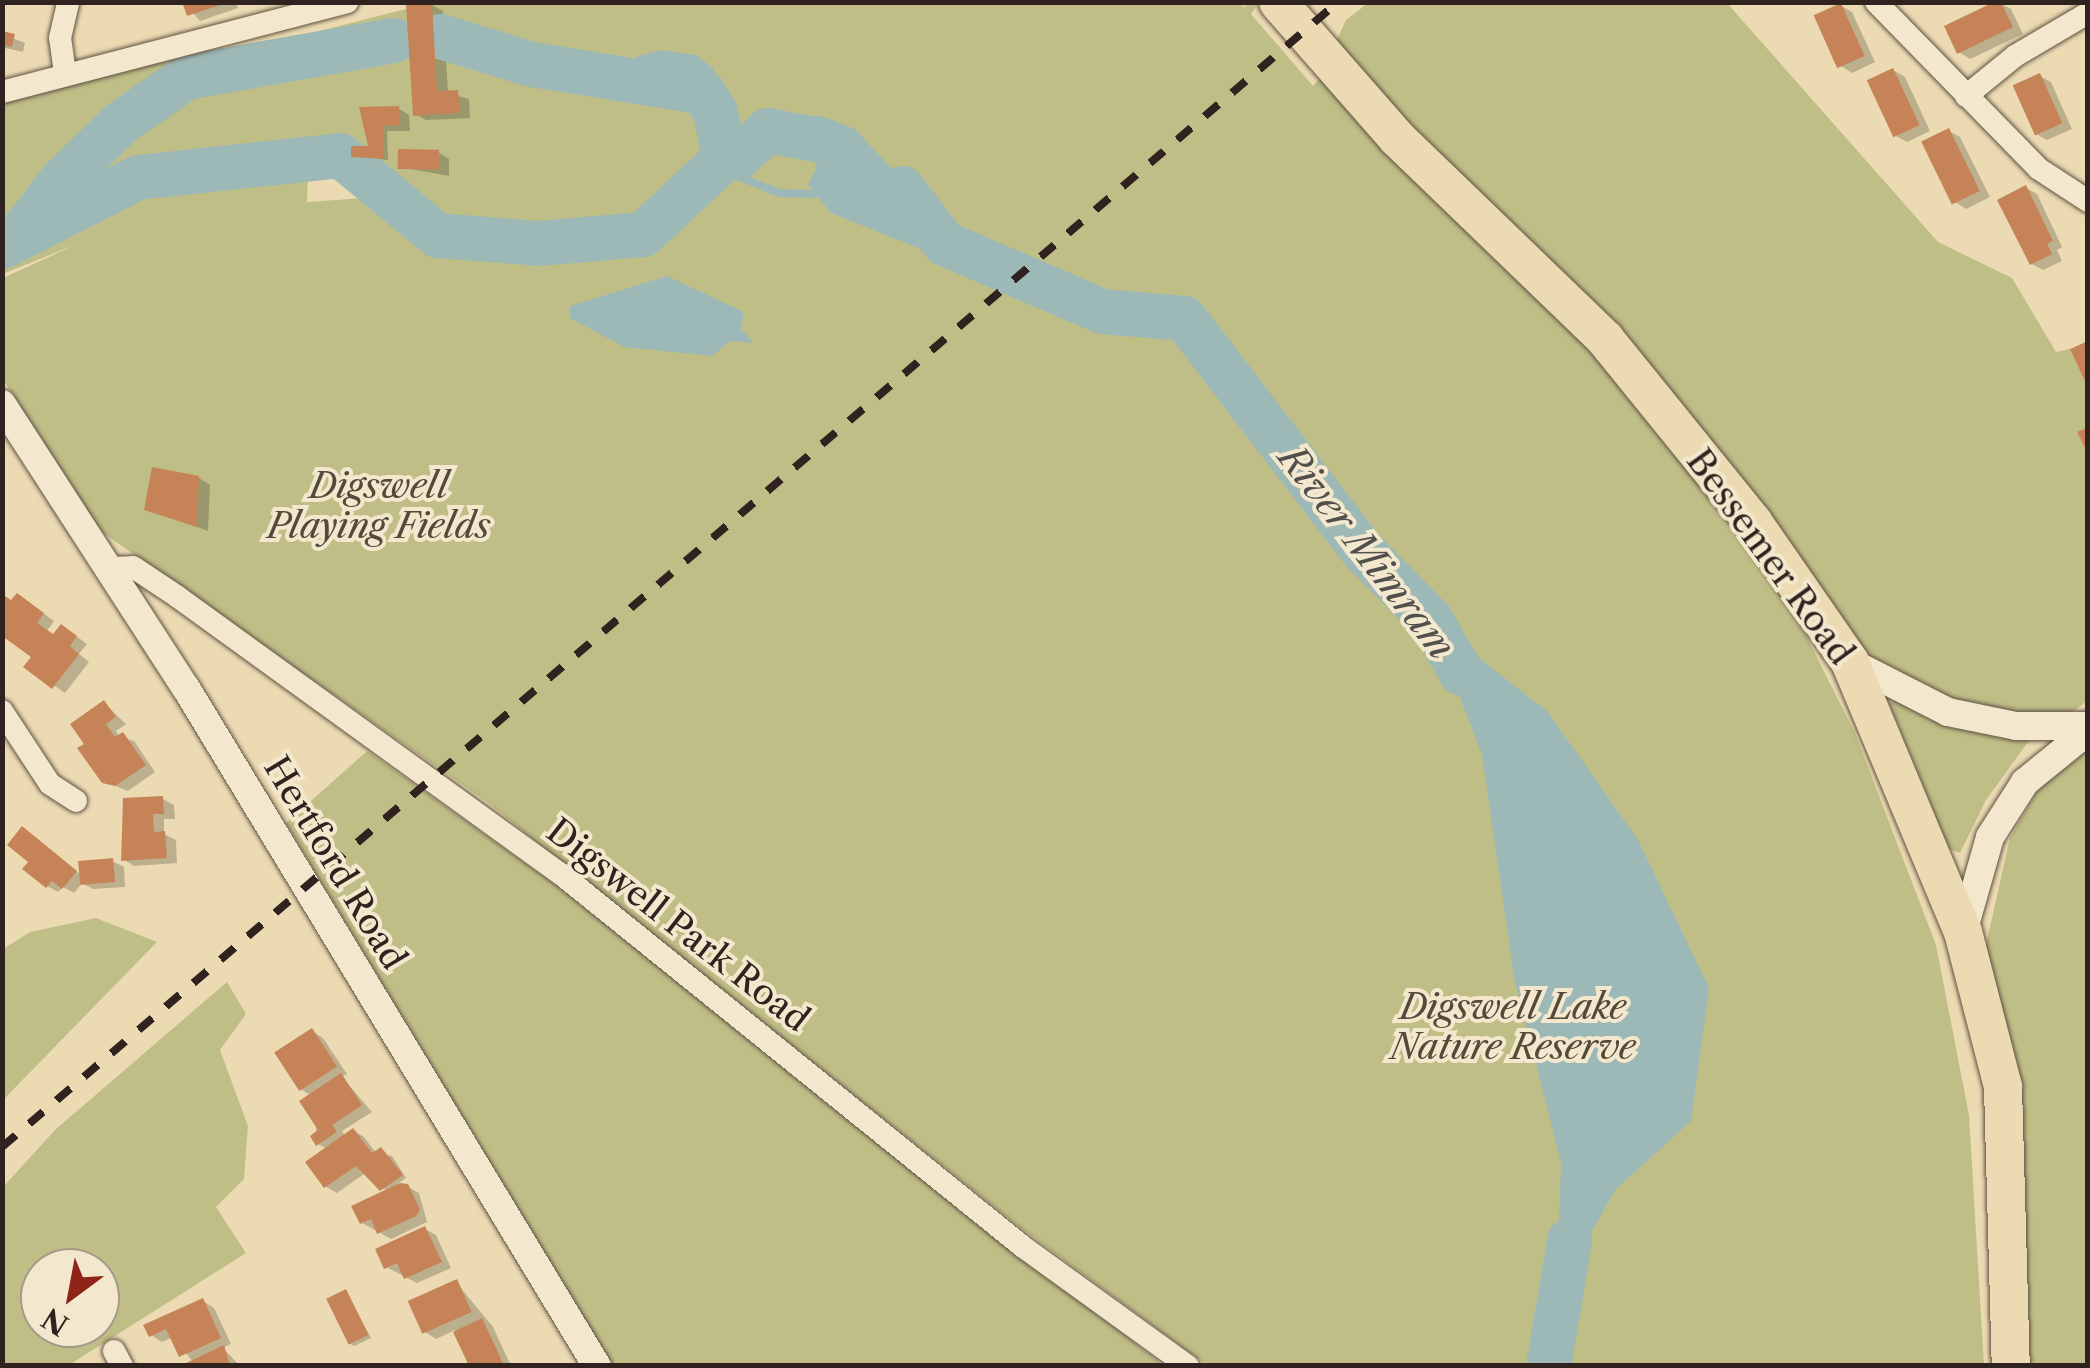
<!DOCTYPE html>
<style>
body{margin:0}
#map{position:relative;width:2090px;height:1368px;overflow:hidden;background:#ecdbb2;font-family:"Libre Caslon Text",serif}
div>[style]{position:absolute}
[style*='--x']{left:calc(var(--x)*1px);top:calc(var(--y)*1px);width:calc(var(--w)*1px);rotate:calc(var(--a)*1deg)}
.green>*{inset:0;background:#bfbe87}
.water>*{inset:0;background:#9db9b7}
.shadow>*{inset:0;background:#0003}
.stream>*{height:8px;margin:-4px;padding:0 4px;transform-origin:4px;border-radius:4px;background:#9db9b7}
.river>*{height:45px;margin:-22.5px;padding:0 22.5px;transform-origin:22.5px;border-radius:22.5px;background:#9db9b7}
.building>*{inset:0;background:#c68358;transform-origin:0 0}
.roads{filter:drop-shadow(0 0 2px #5f5144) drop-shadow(0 0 2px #5f5144)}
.minor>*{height:22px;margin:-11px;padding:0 11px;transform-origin:11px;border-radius:11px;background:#f3e8cd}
.tertiary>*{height:28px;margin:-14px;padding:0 14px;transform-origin:14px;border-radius:14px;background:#f3e8cd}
.primary>*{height:38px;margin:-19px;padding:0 19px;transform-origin:19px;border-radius:19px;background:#ecdbb2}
.rail>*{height:8px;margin-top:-4px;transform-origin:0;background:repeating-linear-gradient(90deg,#30231f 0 18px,transparent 0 36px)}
span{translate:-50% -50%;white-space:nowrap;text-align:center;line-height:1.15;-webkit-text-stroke:8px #f3e8cd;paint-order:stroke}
.park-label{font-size:35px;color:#544a39;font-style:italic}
.street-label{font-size:35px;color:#30231f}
.water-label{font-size:38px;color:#51504d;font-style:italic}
.frame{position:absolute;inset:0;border:5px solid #30231f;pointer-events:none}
.north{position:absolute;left:20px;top:1248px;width:100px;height:100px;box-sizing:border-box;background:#f3e8cd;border:2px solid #a59987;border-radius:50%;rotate:212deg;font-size:28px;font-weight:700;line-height:40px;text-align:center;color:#30231f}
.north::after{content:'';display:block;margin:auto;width:35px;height:45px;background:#8f2418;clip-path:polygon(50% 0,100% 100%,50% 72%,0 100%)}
</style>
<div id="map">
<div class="green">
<i style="clip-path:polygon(evenodd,1238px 2px,1246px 9px,1243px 3px,1258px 3px,1251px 14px,1313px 86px,1324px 74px,1626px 379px,1786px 596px,1855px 733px,1936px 945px,1969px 1115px,1984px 1365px,1207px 1365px,1021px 1228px,487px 802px,89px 523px,3px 379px,3px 278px,77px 244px,3px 274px,3px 100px,72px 78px,292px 38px,429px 3px,1238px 2px,342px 151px,394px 195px,393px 196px,307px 202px,309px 152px,342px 151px)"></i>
<i style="clip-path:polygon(1368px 3px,1727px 3px,1938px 242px,2012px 278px,2056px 352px,2070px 349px,2088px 388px,2087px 427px,2077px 432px,2088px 454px,2087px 701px,2071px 713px,2038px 716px,1976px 710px,1870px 669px,1565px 274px,1332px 50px,1346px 20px)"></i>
<i style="clip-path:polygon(1894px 701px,2031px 738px,1986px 800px,1960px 853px,1949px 849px,1889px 704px)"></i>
<i style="clip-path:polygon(2087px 739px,2087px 1365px,2014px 1366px,1983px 958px,2010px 838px,2038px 790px)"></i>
<i style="clip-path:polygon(367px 751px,553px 883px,1163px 1365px,612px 1365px,286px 823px)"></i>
<i style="clip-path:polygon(96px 918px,157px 942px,3px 1100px,3px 949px,30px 932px)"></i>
<i style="clip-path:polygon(evenodd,227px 982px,246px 1014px,220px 1050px,248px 1126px,244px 1179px,216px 1207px,246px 1253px,69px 1365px,3px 1365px,3px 1187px,56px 1129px,227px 982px,40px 1268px,100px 1268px,100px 1328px,40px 1328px,40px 1268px)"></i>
</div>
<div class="water">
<i style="clip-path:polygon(660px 50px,696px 55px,713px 68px,724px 105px,715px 112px,706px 103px,609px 87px,611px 78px,638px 56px)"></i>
<i style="clip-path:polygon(821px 116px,855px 129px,941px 222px,923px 250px,831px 213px,808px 185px,817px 166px,807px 153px,764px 131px,788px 118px)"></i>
<i style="clip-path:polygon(667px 276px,744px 312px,741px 329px,754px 343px,730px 341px,712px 356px,624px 347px,570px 318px,570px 306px)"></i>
<i style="clip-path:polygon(1430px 619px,1548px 712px,1638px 840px,1709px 988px,1691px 1121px,1615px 1190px,1556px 1296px,1561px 1163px,1514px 977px,1482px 755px)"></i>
</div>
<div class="shadow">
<i style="clip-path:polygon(184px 2px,236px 2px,238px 8px,200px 21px)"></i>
<i style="clip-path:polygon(1999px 3px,2011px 9px,2023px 34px,1970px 59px,1959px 52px)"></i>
<i style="clip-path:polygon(432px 5px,443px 11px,448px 93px,469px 99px,470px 118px,426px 120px,415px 114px)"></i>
<i style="clip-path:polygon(1840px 5px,1852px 12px,1875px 62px,1852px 73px,1841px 66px)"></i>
<i style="clip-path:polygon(2px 34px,25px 43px,23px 52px,5px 48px,2px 58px)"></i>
<i style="clip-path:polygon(1893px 70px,1905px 77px,1930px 131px,1907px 142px,1896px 136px)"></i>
<i style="clip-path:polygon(2040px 76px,2051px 82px,2072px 129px,2047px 140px,2036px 134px)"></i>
<i style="clip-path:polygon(398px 108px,409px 115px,410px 131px,387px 131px,388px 160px,354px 156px,371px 149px,361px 110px)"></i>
<i style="clip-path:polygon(1949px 131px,1960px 137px,1990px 197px,1966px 209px,1955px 202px)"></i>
<i style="clip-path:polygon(438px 152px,449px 159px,449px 176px,400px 167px)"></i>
<i style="clip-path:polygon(2026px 188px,2037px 194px,2062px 247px,2057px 250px,2062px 261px,2043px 270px,2032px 264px)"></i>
<i style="clip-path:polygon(199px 478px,210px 485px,208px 531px,146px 509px)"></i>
<i style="clip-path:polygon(13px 602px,28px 602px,54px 621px,47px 631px,54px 636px,72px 633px,87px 644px,79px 654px,89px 662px,65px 693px,27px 667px,34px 657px)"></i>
<i style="clip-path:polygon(104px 703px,126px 724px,116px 731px,120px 737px,134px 741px,155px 772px,128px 791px,103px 781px,73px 724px)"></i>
<i style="clip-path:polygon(163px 799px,174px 805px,175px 819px,164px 819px,164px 834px,176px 840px,177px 863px,134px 866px,123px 859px)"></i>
<i style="clip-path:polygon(34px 836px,81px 875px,112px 861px,124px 867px,125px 887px,93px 889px,82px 883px,74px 893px,63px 887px,58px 892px,47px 886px)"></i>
<i style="clip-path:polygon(312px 1031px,323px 1038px,347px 1074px,342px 1077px,372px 1112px,342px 1131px,345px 1136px,353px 1130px,364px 1137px,376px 1153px,392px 1156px,406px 1178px,387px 1191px,364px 1174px,337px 1193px,326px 1187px,327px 1149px,318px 1144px,312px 1096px,302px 1090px)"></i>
<i style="clip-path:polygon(408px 1187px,419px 1193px,427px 1222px,391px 1239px,362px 1223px)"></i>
<i style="clip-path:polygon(425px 1229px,436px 1235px,451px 1268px,417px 1283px,386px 1267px)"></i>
<i style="clip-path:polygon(456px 1282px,493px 1327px,511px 1366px,472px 1366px,455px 1330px,436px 1339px,425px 1332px)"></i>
<i style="clip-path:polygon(346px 1291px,371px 1338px,354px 1346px,349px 1343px)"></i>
<i style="clip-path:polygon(203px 1301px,214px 1308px,231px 1344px,223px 1348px,240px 1366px,189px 1366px,193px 1362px,173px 1337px,162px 1342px,151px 1335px)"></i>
</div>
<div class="stream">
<i style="--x:724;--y:158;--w:14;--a:78"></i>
<i style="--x:727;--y:172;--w:56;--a:22"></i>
<i style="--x:779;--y:193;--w:36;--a:2"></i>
</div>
<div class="river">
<i style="--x:440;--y:36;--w:95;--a:17.1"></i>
<i style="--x:531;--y:64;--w:174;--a:9.2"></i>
<i style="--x:703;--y:92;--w:23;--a:59"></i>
<i style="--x:715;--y:112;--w:47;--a:78.9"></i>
<i style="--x:902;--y:188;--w:69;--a:52.6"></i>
<i style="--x:944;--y:243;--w:172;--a:23.3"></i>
<i style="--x:1102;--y:311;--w:82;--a:4.9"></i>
<i style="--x:1184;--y:318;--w:292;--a:52.5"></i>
<i style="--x:1362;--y:550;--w:97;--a:45.4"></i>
<i style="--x:1430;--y:619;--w:62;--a:60.1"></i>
<i style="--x:25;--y:227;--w:61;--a:-52.4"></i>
<i style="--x:62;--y:179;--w:82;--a:-44"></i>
<i style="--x:121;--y:122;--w:79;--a:-34.7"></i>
<i style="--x:186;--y:77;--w:211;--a:-10.1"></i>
<i style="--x:2;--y:246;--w:153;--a:-26.9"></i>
<i style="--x:138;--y:177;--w:203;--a:-6.2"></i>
<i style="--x:340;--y:155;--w:126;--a:39.5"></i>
<i style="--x:437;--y:235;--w:101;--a:4.5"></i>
<i style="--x:538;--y:243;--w:105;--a:-4.9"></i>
<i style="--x:643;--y:234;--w:111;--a:-43.2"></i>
<i style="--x:724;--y:158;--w:14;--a:-4"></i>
<i style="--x:738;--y:157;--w:40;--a:-43"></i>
<i style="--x:767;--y:130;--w:60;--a:10.6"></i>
<i style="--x:1548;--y:1366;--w:128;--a:-80.5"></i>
</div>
<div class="building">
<i style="clip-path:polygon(182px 2px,226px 2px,226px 3px,187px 16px)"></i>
<i style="clip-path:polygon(432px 2px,437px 91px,458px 90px,460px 113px,413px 116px,406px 4px)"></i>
<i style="clip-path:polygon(1994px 2px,2001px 2px,2013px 27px,1957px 54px,1944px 26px)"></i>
<i style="left:1841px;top:3px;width:58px;height:30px;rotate:66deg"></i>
<i style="clip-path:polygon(2px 31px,15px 34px,12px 47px,2px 45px)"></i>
<i style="left:1893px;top:68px;width:63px;height:29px;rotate:65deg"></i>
<i style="left:2040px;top:73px;width:55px;height:30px;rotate:66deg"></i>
<i style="clip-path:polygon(399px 106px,400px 125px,383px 126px,384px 159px,351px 157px,351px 146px,368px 146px,359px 107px)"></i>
<i style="left:1949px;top:128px;width:70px;height:31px;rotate:64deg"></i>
<i style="left:398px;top:149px;width:41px;height:20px;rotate:1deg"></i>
<i style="clip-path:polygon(2026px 185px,2053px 241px,2047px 244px,2052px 254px,2030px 265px,1997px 200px)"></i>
<i style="clip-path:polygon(2088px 341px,2088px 388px,2070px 349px)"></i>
<i style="clip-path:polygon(2088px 427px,2088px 454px,2077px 432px)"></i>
<i style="clip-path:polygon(152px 467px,199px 476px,197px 527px,144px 510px)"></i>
<i style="clip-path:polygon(17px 593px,44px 613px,37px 623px,53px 634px,61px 624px,77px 636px,70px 646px,79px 654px,52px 689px,23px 667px,31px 657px,2px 636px,2px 594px,11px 600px)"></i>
<i style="clip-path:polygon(104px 700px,116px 717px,106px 724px,115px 737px,123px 732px,146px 765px,115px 786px,102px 783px,77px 748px,84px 744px,70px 724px)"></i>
<i style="clip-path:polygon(163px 796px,164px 814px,153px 814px,154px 832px,165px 831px,167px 858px,121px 861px,123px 798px)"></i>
<i style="clip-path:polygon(22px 826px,77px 871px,62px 889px,52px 881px,46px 888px,22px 869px,28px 862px,7px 845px)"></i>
<i style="left:113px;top:858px;width:24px;height:35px;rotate:85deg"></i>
<i style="left:312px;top:1028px;width:46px;height:45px;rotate:57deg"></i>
<i style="clip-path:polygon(341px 1073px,362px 1105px,332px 1125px,337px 1132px,316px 1146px,310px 1136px,318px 1130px,299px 1101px)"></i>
<i style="clip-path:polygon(353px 1128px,372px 1153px,381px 1147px,403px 1175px,380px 1191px,356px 1166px,324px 1188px,305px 1162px)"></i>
<i style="clip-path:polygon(400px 1183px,408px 1184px,420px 1210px,416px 1216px,377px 1234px,371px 1219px,360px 1224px,351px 1206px)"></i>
<i style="clip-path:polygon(425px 1226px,442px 1262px,404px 1279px,397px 1263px,384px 1269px,375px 1249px)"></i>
<i style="left:457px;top:1279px;width:36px;height:54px;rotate:66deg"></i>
<i style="left:346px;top:1289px;width:51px;height:22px;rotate:64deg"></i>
<i style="clip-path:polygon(203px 1298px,221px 1338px,179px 1357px,166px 1329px,149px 1337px,143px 1325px)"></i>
<i style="clip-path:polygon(482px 1318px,495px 1346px,504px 1366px,469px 1366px,453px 1332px)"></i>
<i style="clip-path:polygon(224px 1345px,230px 1366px,180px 1366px)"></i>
</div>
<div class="roads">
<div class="minor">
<i style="--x:1876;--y:2;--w:233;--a:45.7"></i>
<i style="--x:2039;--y:169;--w:59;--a:33.1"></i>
<i style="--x:65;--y:73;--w:35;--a:-98"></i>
<i style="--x:60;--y:38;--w:37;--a:-77"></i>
<i style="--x:2;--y:92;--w:357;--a:-14.6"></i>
<i style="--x:1966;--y:96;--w:63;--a:-39.2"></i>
<i style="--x:2015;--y:56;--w:85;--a:-30.5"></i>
<i style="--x:110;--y:568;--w:23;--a:-2"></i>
<i style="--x:133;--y:567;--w:54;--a:33.7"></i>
<i style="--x:178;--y:597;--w:473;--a:35.9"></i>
<i style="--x:561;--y:874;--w:592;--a:38.9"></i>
<i style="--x:1022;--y:1246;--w:205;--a:35.9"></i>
<i style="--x:2;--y:711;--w:87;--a:56.7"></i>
<i style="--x:50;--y:784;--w:31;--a:33"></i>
<i style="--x:114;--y:1351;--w:17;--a:62"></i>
</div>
<div class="tertiary">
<i style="--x:2;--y:404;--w:338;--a:57.1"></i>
<i style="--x:186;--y:688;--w:793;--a:58.78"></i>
<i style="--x:1850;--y:662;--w:110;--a:27"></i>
<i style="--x:1948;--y:712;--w:69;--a:11.6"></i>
<i style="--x:2016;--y:726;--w:72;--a:0"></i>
<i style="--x:1963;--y:932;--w:99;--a:-74.1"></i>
<i style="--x:1990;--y:837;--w:65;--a:-57.5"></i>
<i style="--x:2025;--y:782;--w:81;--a:-39"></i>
</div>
<div class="primary">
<i style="--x:1278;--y:2;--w:181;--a:48.8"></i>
<i style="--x:1397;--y:138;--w:289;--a:44"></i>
<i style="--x:1605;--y:339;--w:235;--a:51"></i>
<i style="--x:1753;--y:522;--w:170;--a:55.3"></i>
<i style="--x:1850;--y:662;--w:293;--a:67.3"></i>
<i style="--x:1963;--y:932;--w:160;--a:75.5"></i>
<i style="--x:2003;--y:1087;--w:279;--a:88.4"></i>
</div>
</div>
<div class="rail">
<i style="--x:2;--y:1147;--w:1760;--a:-40.6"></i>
</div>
<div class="park-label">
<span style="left:379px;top:506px">Digswell<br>Playing Fields</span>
<span style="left:1513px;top:1027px">Digswell Lake<br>Nature Reserve</span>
</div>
<div class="street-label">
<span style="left:1770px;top:557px;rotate:54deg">Bessemer Road</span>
<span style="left:335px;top:863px;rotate:59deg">Hertford Road</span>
<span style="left:678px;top:925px;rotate:38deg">Digswell Park Road</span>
</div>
<div class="water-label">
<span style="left:1367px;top:552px;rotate:52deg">River Mimram</span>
</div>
<div class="frame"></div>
<div class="north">N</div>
</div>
